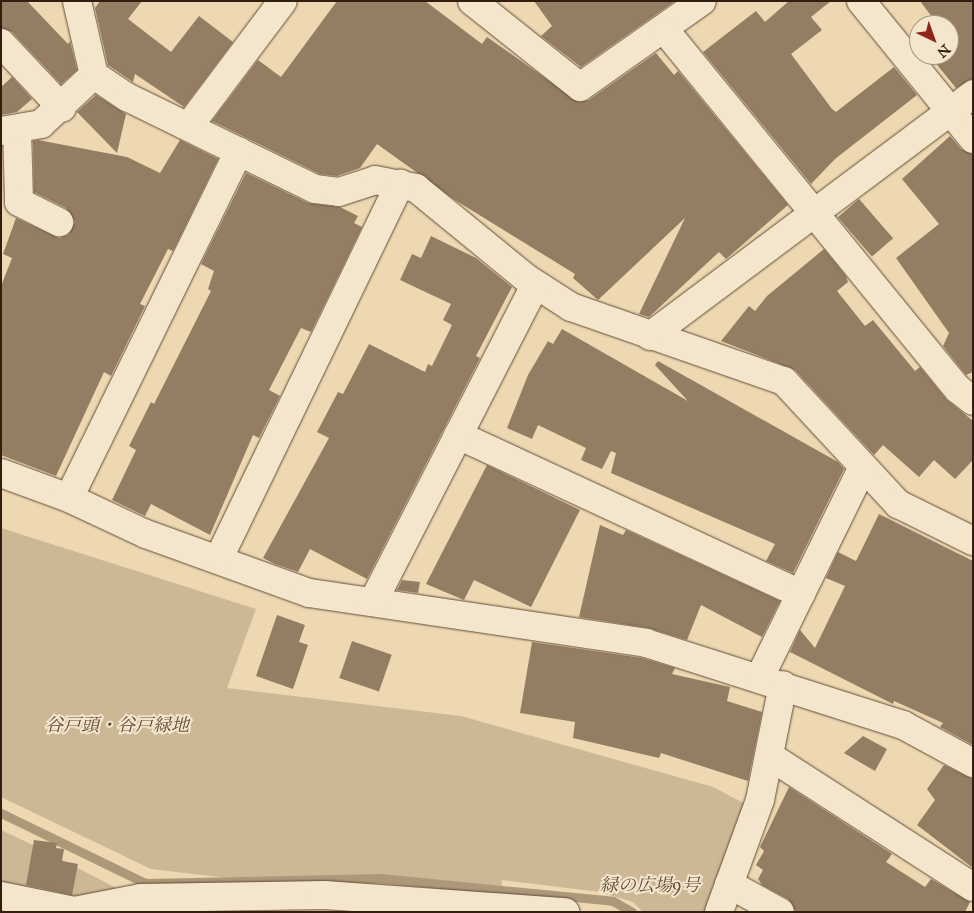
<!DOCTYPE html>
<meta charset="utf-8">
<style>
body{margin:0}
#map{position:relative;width:974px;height:913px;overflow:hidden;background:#edd8b1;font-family:"IM FELL Great Primer","Noto Serif JP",serif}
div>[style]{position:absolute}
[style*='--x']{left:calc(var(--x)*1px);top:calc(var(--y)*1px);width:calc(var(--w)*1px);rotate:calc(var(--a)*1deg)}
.green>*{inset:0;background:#cdb895}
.stream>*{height:9px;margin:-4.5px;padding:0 4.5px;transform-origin:4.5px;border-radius:4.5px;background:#ad987a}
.building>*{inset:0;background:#937e63;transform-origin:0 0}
.roads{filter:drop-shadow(0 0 1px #614c38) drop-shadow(0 0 1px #614c38)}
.minor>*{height:28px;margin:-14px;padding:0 14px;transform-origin:14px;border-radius:14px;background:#f3e6cc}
span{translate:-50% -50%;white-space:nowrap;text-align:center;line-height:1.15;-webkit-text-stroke:4px #f3e6cc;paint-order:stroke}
.park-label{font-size:18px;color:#604c37;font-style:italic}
.frame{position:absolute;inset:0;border:2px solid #321d0f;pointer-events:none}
.north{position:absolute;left:909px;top:15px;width:50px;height:50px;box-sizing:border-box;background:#f3e6cc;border:1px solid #a69680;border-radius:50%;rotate:138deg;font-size:14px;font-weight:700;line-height:20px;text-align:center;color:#321d0f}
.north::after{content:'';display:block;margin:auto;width:18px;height:22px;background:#8f2418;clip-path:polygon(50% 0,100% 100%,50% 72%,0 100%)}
</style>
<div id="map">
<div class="green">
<i style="clip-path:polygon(1px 528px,256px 609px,227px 688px,461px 716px,713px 787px,757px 810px,706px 912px,643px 912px,633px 902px,600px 892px,502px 880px,502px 901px,262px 882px,151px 869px,1px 797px)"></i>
<i style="clip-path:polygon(1px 830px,35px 846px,163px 912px,1px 912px)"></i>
</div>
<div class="stream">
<i style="--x:1;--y:813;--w:160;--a:25.9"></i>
<i style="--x:145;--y:883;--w:235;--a:-1.2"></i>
<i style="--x:380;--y:878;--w:234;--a:5.6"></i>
<i style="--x:613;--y:901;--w:22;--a:30"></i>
</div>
<div class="building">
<i style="clip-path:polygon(1px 1px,27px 1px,68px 44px,70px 41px,77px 70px,61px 84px,12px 32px,1px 28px)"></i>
<i style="clip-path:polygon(100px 1px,142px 1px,128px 19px,171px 52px,199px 16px,233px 42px,184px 107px,135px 74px,133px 82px,108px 65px,95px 8px)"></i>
<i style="clip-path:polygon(337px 1px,425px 1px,482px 44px,487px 37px,579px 102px,589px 100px,656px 53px,674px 75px,678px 71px,788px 205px,726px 259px,719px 252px,649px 317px,639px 314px,685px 218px,598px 300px,573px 278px,575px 274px,455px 200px,377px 144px,360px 168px,337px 176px,320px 174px,212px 121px,258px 60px,281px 77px)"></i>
<i style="clip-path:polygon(534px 1px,675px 1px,581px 67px,541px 36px,552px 26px)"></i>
<i style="clip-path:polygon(789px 1px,831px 1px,811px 17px,822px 30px,791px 54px,832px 109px,836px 112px,894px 67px,917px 95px,835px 159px,811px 184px,703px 52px,756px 11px,765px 22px)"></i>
<i style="clip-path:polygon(920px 1px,973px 1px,973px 79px,956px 88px,929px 55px,949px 55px,949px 25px,938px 25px)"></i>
<i style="clip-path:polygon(12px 77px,32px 99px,17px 112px,1px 115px,1px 87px)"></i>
<i style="clip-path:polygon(96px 95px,126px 114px,117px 153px,77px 112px)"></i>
<i style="clip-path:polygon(950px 136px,961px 149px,973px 154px,973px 372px,966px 375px,943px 346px,949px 333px,896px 258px,939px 224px,902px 179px)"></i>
<i style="clip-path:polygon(38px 140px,127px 157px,160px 173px,180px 140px,218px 159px,173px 251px,168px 249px,140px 304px,145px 306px,111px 376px,104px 372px,56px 476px,1px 455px,1px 286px,12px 258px,3px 254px,16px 218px,59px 238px,68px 235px,75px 222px,66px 208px,34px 192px,33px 141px)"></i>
<i style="clip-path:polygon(246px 173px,308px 203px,340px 207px,358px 216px,354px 223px,362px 227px,311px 332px,301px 328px,269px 390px,280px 396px,259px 438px,253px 435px,210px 535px,151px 504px,145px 516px,112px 500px,136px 450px,129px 446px,151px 402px,154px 404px,211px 291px,208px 289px,214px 271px,201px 264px)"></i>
<i style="left:859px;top:199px;width:52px;height:28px;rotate:49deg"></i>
<i style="clip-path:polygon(431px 236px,476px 258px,512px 287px,476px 356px,480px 358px,367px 579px,310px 549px,298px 572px,275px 564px,263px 558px,329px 438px,317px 432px,338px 392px,343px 394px,369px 344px,425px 372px,428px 364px,432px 366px,452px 325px,443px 320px,451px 304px,400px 280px,412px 254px,421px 258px)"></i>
<i style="clip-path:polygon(824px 249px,846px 276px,848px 282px,837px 291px,865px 326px,873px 320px,915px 371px,920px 367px,946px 399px,973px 421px,973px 460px,955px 479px,934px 460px,919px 477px,883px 445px,874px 455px,795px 370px,721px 341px,749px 306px,755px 311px,767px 296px)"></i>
<i style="clip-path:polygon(562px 329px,688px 401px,655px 365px,658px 361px,838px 462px,844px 469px,793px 573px,766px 561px,775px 544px,611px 473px,616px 453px,611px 451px,602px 469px,581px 460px,586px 448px,538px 425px,532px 439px,507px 428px,528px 375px,548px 341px,553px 344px)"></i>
<i style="clip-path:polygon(487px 465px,580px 510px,531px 607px,474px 580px,464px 600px,426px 584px)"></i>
<i style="clip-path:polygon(879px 514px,973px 561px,973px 745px,940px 727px,943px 723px,894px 701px,893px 704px,790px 652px,800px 630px,815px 648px,845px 586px,826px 578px,838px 552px,856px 561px)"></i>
<i style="clip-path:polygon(600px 525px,623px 535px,626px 530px,780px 601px,762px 637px,701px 605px,687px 640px,648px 628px,579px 617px)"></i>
<i style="clip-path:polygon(402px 580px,420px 582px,418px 593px,397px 590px)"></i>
<i style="clip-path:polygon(277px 615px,305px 625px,299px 642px,308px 645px,293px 689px,256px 676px)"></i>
<i style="left:352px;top:641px;width:42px;height:39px;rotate:19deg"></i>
<i style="clip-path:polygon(532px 642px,642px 658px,675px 668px,672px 674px,730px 687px,727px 701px,762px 712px,748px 781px,661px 753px,659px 758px,573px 738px,575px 722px,520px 713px)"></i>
<i style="clip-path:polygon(863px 736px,887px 749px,875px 771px,844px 753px)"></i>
<i style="clip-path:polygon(944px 765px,973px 779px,973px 868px,917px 825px,935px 800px,927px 789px)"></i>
<i style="clip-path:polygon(789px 787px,892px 854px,886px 862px,925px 887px,931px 879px,970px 902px,965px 912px,796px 912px,788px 899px,762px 885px,758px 879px,763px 870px,756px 865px,764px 851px,760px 847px)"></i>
<i style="clip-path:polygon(34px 840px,57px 843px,56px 848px,64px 849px,62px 861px,78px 864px,72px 895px,26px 885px)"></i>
</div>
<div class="roads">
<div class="minor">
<i style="--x:77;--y:1;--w:76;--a:77.1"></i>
<i style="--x:472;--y:1;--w:138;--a:38.5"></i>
<i style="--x:580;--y:87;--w:149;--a:-35.2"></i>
<i style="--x:861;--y:1;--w:178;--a:50.9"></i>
<i style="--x:664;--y:29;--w:465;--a:50.8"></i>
<i style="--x:958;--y:389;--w:19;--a:39"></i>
<i style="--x:1;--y:43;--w:89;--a:46.8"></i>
<i style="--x:189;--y:126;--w:156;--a:-53.1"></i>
<i style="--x:17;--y:129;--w:73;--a:88.4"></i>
<i style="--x:19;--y:202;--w:45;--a:26.6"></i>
<i style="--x:1;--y:131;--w:41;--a:-9.9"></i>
<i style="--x:41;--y:124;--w:72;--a:-42.8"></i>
<i style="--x:94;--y:75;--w:40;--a:34"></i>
<i style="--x:127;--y:97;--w:209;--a:26.1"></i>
<i style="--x:315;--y:189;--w:24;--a:7"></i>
<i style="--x:339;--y:192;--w:38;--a:-18"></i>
<i style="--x:375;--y:180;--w:42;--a:11"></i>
<i style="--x:416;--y:188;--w:142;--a:39.3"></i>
<i style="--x:526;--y:278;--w:54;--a:32.8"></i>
<i style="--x:571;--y:307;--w:225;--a:19.2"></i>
<i style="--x:784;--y:381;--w:168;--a:47.2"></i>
<i style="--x:898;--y:504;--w:84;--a:26.3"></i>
<i style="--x:650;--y:336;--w:404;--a:-36.8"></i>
<i style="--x:458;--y:435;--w:378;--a:24.9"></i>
<i style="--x:1;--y:473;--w:72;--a:20.2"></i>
<i style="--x:69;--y:498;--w:85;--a:25.1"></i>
<i style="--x:146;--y:534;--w:173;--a:19.9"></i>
<i style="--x:309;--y:593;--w:341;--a:8.4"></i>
<i style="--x:646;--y:643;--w:270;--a:17.7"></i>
<i style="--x:903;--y:725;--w:80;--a:28.5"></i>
<i style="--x:69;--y:498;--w:386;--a:-63.9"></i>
<i style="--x:219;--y:558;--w:416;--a:-64.2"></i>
<i style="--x:374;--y:600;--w:354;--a:-62.9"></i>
<i style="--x:760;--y:677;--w:232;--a:-63.9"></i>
<i style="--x:771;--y:757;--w:240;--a:32.8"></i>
<i style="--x:729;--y:884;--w:58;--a:28.8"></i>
<i style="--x:1;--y:896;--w:75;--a:11.6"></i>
<i style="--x:74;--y:911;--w:68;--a:-11"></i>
<i style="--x:141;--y:898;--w:184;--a:-0.9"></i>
<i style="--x:325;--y:895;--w:241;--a:4.1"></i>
<i style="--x:719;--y:912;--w:119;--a:-69.9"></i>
<i style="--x:760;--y:800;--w:117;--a:-78.7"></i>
</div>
</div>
<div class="park-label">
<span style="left:117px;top:725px">谷戸頭・谷戸緑地</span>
<span style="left:650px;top:885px">緑の広場9号</span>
</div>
<div class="frame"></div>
<div class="north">N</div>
</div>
